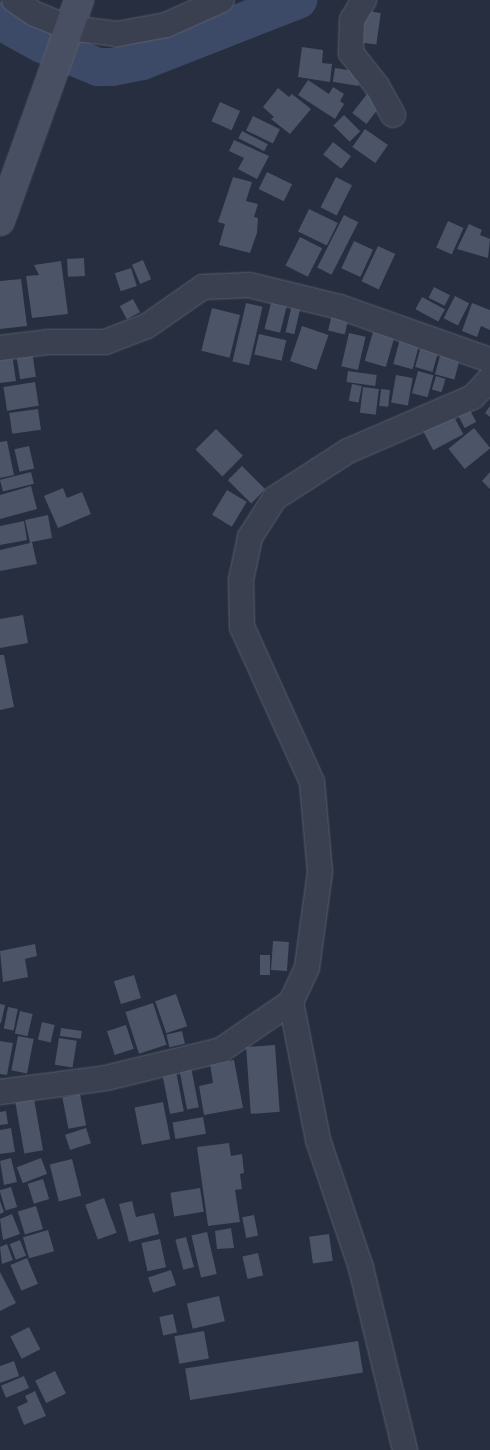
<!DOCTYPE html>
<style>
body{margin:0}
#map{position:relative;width:490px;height:1450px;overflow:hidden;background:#262e3f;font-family:Karla,sans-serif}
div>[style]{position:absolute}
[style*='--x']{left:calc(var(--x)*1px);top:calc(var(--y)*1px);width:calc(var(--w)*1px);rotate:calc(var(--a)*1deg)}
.river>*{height:38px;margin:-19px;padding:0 19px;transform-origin:19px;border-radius:19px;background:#3c4a67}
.building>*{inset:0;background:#4c5468;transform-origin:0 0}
.roads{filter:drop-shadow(0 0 1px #585e6c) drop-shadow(0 0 1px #585e6c)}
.minor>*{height:24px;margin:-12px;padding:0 12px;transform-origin:12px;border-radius:12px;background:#3a404f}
.secondary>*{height:28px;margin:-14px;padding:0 14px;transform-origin:14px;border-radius:14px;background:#484f62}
span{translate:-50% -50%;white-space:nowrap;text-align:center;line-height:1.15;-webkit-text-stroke:5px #1f2534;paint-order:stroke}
</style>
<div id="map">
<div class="river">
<i style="--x:0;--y:21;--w:48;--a:28.7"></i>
<i style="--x:42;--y:44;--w:61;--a:22.3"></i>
<i style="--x:98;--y:67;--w:14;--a:0"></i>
<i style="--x:112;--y:67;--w:31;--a:-11"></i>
<i style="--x:142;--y:61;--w:168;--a:-21.4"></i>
</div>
<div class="building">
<i style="left:360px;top:10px;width:21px;height:32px;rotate:8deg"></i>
<i style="clip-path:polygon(302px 47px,323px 50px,322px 63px,332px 64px,330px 82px,298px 77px)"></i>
<i style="left:335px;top:68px;width:26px;height:14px;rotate:9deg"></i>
<i style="clip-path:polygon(308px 80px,329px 94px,333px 87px,344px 94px,340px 101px,344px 104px,335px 119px,298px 95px)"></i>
<i style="clip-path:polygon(278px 88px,289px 97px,292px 94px,311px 109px,290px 134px,271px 119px,274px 117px,263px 107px)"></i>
<i style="left:367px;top:94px;width:18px;height:24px;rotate:38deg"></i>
<i style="left:220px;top:102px;width:22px;height:21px;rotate:24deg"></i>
<i style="left:344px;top:115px;width:23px;height:15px;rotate:45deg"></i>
<i style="left:253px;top:116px;width:30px;height:16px;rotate:26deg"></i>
<i style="left:365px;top:129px;width:28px;height:22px;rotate:35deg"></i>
<i style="left:242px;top:131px;width:29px;height:8px;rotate:27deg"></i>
<i style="clip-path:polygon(234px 140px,269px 156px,257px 179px,238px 169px,244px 158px,229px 151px)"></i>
<i style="left:333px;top:142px;width:23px;height:16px;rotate:38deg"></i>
<i style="left:267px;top:172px;width:28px;height:19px;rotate:26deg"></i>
<i style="clip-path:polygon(233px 177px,252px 182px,246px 201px,258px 204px,254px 217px,258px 218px,257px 233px,250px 253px,219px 245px,225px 224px,218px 222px)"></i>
<i style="left:336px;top:177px;width:18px;height:34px;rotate:27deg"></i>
<i style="left:309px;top:209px;width:32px;height:25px;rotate:26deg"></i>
<i style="left:344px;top:215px;width:16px;height:59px;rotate:27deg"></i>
<i style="left:448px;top:221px;width:17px;height:29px;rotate:24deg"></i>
<i style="clip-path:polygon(469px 224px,482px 230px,480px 235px,490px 239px,488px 258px,457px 249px)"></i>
<i style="left:300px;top:237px;width:25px;height:32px;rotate:27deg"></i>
<i style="left:354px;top:241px;width:21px;height:30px;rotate:25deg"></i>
<i style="left:378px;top:246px;width:19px;height:39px;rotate:25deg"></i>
<i style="left:84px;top:258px;width:18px;height:17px;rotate:87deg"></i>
<i style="left:143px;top:260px;width:21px;height:12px;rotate:67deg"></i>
<i style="clip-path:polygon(61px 261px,68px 314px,32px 318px,26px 276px,39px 275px,34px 265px)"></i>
<i style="left:131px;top:268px;width:19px;height:17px;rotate:72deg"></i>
<i style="clip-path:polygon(21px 279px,27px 326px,0 329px,0 281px)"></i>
<i style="left:434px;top:287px;width:18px;height:12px;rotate:27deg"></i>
<i style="left:273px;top:295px;width:16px;height:35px;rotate:14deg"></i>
<i style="left:455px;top:296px;width:16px;height:25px;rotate:27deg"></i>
<i style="left:422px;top:297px;width:26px;height:14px;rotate:28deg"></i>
<i style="left:133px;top:299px;width:15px;height:15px;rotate:62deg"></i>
<i style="left:293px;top:300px;width:9px;height:33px;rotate:13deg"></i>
<i style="left:246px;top:303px;width:17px;height:60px;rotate:13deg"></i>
<i style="clip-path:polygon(472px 303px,490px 310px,490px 330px,481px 326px,477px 337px,462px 331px)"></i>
<i style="left:212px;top:308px;width:29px;height:44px;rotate:14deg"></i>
<i style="left:332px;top:314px;width:17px;height:17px;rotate:13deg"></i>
<i style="left:302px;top:326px;width:28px;height:37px;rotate:19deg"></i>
<i style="left:373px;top:332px;width:22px;height:30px;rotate:16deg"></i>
<i style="left:349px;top:333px;width:17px;height:34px;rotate:13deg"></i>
<i style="left:259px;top:334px;width:28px;height:21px;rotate:13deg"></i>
<i style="left:400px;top:339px;width:20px;height:26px;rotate:15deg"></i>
<i style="left:422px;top:343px;width:18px;height:25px;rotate:16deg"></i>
<i style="left:32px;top:352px;width:25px;height:16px;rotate:81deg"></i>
<i style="left:441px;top:352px;width:20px;height:23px;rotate:15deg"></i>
<i style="clip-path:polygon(12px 354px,16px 381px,0 383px,0 355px)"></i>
<i style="left:348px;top:371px;width:29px;height:11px;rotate:8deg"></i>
<i style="left:418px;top:371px;width:16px;height:23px;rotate:15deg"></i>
<i style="left:396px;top:375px;width:17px;height:28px;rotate:10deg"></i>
<i style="left:436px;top:376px;width:10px;height:14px;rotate:17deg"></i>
<i style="left:35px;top:382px;width:24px;height:32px;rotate:81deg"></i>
<i style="left:352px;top:384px;width:10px;height:17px;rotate:11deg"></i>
<i style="left:363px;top:387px;width:16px;height:26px;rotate:7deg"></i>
<i style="left:381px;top:389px;width:9px;height:17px;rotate:6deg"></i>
<i style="left:468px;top:406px;width:18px;height:13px;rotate:63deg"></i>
<i style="clip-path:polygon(490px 406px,490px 417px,485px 413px)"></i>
<i style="left:38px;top:409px;width:21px;height:29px;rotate:82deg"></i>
<i style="left:452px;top:413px;width:24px;height:34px;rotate:62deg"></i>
<i style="left:474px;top:428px;width:26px;height:33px;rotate:51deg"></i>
<i style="left:216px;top:429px;width:38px;height:29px;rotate:45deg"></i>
<i style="clip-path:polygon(7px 441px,14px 475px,0 478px,0 442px)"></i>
<i style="left:29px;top:446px;width:23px;height:15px;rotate:77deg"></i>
<i style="left:242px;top:466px;width:33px;height:20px;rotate:45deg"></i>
<i style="left:31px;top:472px;width:12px;height:32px;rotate:76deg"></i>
<i style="clip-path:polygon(490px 472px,490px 489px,482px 481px)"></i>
<i style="clip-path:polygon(31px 486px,37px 509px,0 519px,0 495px)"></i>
<i style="clip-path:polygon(63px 488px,67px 498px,82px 492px,91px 514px,58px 528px,44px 496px)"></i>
<i style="left:227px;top:490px;width:23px;height:29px;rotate:31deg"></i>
<i style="clip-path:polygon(48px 515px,52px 538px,32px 542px,37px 564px,0 571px,0 550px,30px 543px,25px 520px)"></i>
<i style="clip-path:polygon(24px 521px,27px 540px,0 545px,0 526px)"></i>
<i style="clip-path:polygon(23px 615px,28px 643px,0 648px,0 619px)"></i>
<i style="clip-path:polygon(0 655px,4px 655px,14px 707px,0 710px)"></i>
<i style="left:273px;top:941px;width:16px;height:29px;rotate:4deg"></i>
<i style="clip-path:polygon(35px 944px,37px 956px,25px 959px,28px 977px,3px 982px,0 951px)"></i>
<i style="left:260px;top:955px;width:10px;height:20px"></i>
<i style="left:134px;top:975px;width:24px;height:21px;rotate:73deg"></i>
<i style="left:176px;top:994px;width:34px;height:22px;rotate:71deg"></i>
<i style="left:153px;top:1003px;width:44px;height:29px;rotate:72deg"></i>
<i style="clip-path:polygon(0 1004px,5px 1005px,1px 1023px,0 1023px)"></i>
<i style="left:8px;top:1007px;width:10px;height:22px;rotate:11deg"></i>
<i style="left:20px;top:1011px;width:13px;height:23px;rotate:13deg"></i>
<i style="left:42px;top:1022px;width:13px;height:18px;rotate:13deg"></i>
<i style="left:126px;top:1025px;width:25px;height:20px;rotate:72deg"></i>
<i style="left:61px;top:1028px;width:21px;height:8px;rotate:8deg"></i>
<i style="left:182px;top:1031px;width:13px;height:16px;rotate:77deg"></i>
<i style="left:18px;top:1036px;width:16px;height:35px;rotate:11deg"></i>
<i style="left:59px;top:1038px;width:18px;height:27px;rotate:9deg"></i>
<i style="clip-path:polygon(0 1041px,13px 1043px,7px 1075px,0 1074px)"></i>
<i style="left:275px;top:1045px;width:67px;height:29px;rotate:86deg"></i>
<i style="clip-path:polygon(234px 1060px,243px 1108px,204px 1115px,199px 1086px,213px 1083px,210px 1064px)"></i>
<i style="left:191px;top:1067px;width:41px;height:12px;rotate:79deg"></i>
<i style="left:176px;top:1071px;width:41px;height:14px;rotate:79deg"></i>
<i style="left:80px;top:1094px;width:32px;height:18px;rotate:79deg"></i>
<i style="left:34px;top:1099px;width:52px;height:19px;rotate:80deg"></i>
<i style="left:163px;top:1102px;width:38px;height:29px;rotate:79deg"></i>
<i style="clip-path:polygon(6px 1111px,8px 1124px,0 1125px,0 1112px)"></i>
<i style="left:203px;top:1117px;width:17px;height:31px;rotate:80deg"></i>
<i style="clip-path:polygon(11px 1128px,15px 1152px,0 1154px,0 1130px)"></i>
<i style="left:86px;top:1128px;width:16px;height:22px;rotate:72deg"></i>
<i style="clip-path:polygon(229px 1143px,231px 1156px,242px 1154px,244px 1173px,240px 1174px,242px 1189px,235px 1190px,240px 1222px,208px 1226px,197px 1147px)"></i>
<i style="clip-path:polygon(11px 1158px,17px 1182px,4px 1185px,0 1161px)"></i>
<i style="left:41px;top:1158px;width:17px;height:26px;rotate:69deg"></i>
<i style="left:72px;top:1159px;width:38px;height:23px;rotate:76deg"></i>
<i style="left:43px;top:1179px;width:21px;height:16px;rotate:73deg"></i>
<i style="left:11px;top:1187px;width:21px;height:12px;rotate:73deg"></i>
<i style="left:200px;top:1188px;width:24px;height:30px;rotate:81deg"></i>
<i style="left:104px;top:1198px;width:37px;height:20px;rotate:70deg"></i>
<i style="clip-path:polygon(0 1201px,4px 1212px,0 1214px)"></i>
<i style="clip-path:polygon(132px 1201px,136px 1217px,154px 1213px,159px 1234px,129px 1242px,119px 1204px)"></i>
<i style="left:36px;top:1206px;width:24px;height:19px;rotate:73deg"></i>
<i style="clip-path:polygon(12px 1214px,20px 1234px,3px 1240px,0 1219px)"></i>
<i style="left:254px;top:1215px;width:21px;height:12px;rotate:79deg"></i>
<i style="clip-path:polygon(231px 1228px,234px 1248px,217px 1249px,215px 1231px)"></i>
<i style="left:48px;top:1230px;width:22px;height:26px;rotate:74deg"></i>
<i style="left:207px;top:1232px;width:43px;height:16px;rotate:77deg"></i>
<i style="left:329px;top:1234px;width:27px;height:20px;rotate:82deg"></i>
<i style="left:186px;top:1237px;width:31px;height:11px;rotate:75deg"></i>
<i style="left:160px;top:1239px;width:29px;height:19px;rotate:78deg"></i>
<i style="left:20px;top:1240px;width:17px;height:11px;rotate:69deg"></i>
<i style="clip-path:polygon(7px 1244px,13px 1260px,2px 1264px,0 1247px)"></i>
<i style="left:258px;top:1253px;width:23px;height:16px;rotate:77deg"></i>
<i style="left:27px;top:1258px;width:28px;height:18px;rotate:67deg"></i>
<i style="left:171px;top:1270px;width:16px;height:24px;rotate:72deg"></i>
<i style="clip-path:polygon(0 1272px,16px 1303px,0 1311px)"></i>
<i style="left:219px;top:1296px;width:26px;height:33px;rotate:77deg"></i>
<i style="left:173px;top:1314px;width:19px;height:14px;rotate:78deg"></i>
<i style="left:29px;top:1327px;width:25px;height:21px;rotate:63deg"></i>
<i style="left:204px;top:1331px;width:28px;height:30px;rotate:80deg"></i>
<i style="left:358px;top:1341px;width:32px;height:175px;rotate:81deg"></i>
<i style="clip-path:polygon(14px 1361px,19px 1376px,0 1383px,0 1366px)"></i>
<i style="left:55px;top:1371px;width:25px;height:22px;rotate:64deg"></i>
<i style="left:24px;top:1376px;width:13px;height:25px;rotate:67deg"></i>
<i style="clip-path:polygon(35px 1391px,46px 1416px,24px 1425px,17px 1407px,28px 1402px,25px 1396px)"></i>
</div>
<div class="roads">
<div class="minor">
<i style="--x:14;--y:0;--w:25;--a:34"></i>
<i style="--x:35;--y:14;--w:37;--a:22"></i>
<i style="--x:69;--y:28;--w:48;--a:7.1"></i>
<i style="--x:117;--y:34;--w:50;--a:-10.4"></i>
<i style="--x:166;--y:25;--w:61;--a:-24.1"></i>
<i style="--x:364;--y:0;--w:23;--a:121"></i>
<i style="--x:352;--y:20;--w:33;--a:92"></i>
<i style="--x:351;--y:53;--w:42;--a:51.8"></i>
<i style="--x:377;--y:86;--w:33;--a:61"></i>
<i style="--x:0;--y:348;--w:48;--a:-7.1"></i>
<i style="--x:48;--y:342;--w:57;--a:0"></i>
<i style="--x:105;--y:342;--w:45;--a:-20.9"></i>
<i style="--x:147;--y:326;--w:68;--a:-34.9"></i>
<i style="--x:203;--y:287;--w:46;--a:-2.5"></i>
<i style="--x:249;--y:285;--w:94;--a:13.6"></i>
<i style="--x:340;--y:307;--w:159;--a:19.5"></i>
<i style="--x:291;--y:1002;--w:141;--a:78.9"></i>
<i style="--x:318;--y:1140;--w:135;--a:71.4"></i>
<i style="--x:361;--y:1268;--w:187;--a:76.4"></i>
<i style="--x:0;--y:1092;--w:107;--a:-7.5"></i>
<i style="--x:106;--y:1078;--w:118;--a:-13.7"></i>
<i style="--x:221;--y:1050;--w:85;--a:-34.4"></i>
<i style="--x:291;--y:1002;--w:38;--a:-65"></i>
<i style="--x:307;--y:967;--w:96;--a:-82.2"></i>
<i style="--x:320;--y:872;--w:90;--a:-95.1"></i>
<i style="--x:312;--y:782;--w:170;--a:-114.3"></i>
<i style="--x:242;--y:627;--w:47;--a:-91.2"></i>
<i style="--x:241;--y:580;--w:44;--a:-78.2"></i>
<i style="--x:250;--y:537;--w:46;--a:-57.3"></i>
<i style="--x:275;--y:498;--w:87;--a:-32.8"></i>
<i style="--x:348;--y:451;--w:136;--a:-23.4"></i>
<i style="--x:473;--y:397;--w:25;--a:-47"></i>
</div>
<div class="secondary">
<i style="--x:0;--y:221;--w:235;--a:-70.3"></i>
</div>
</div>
</div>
